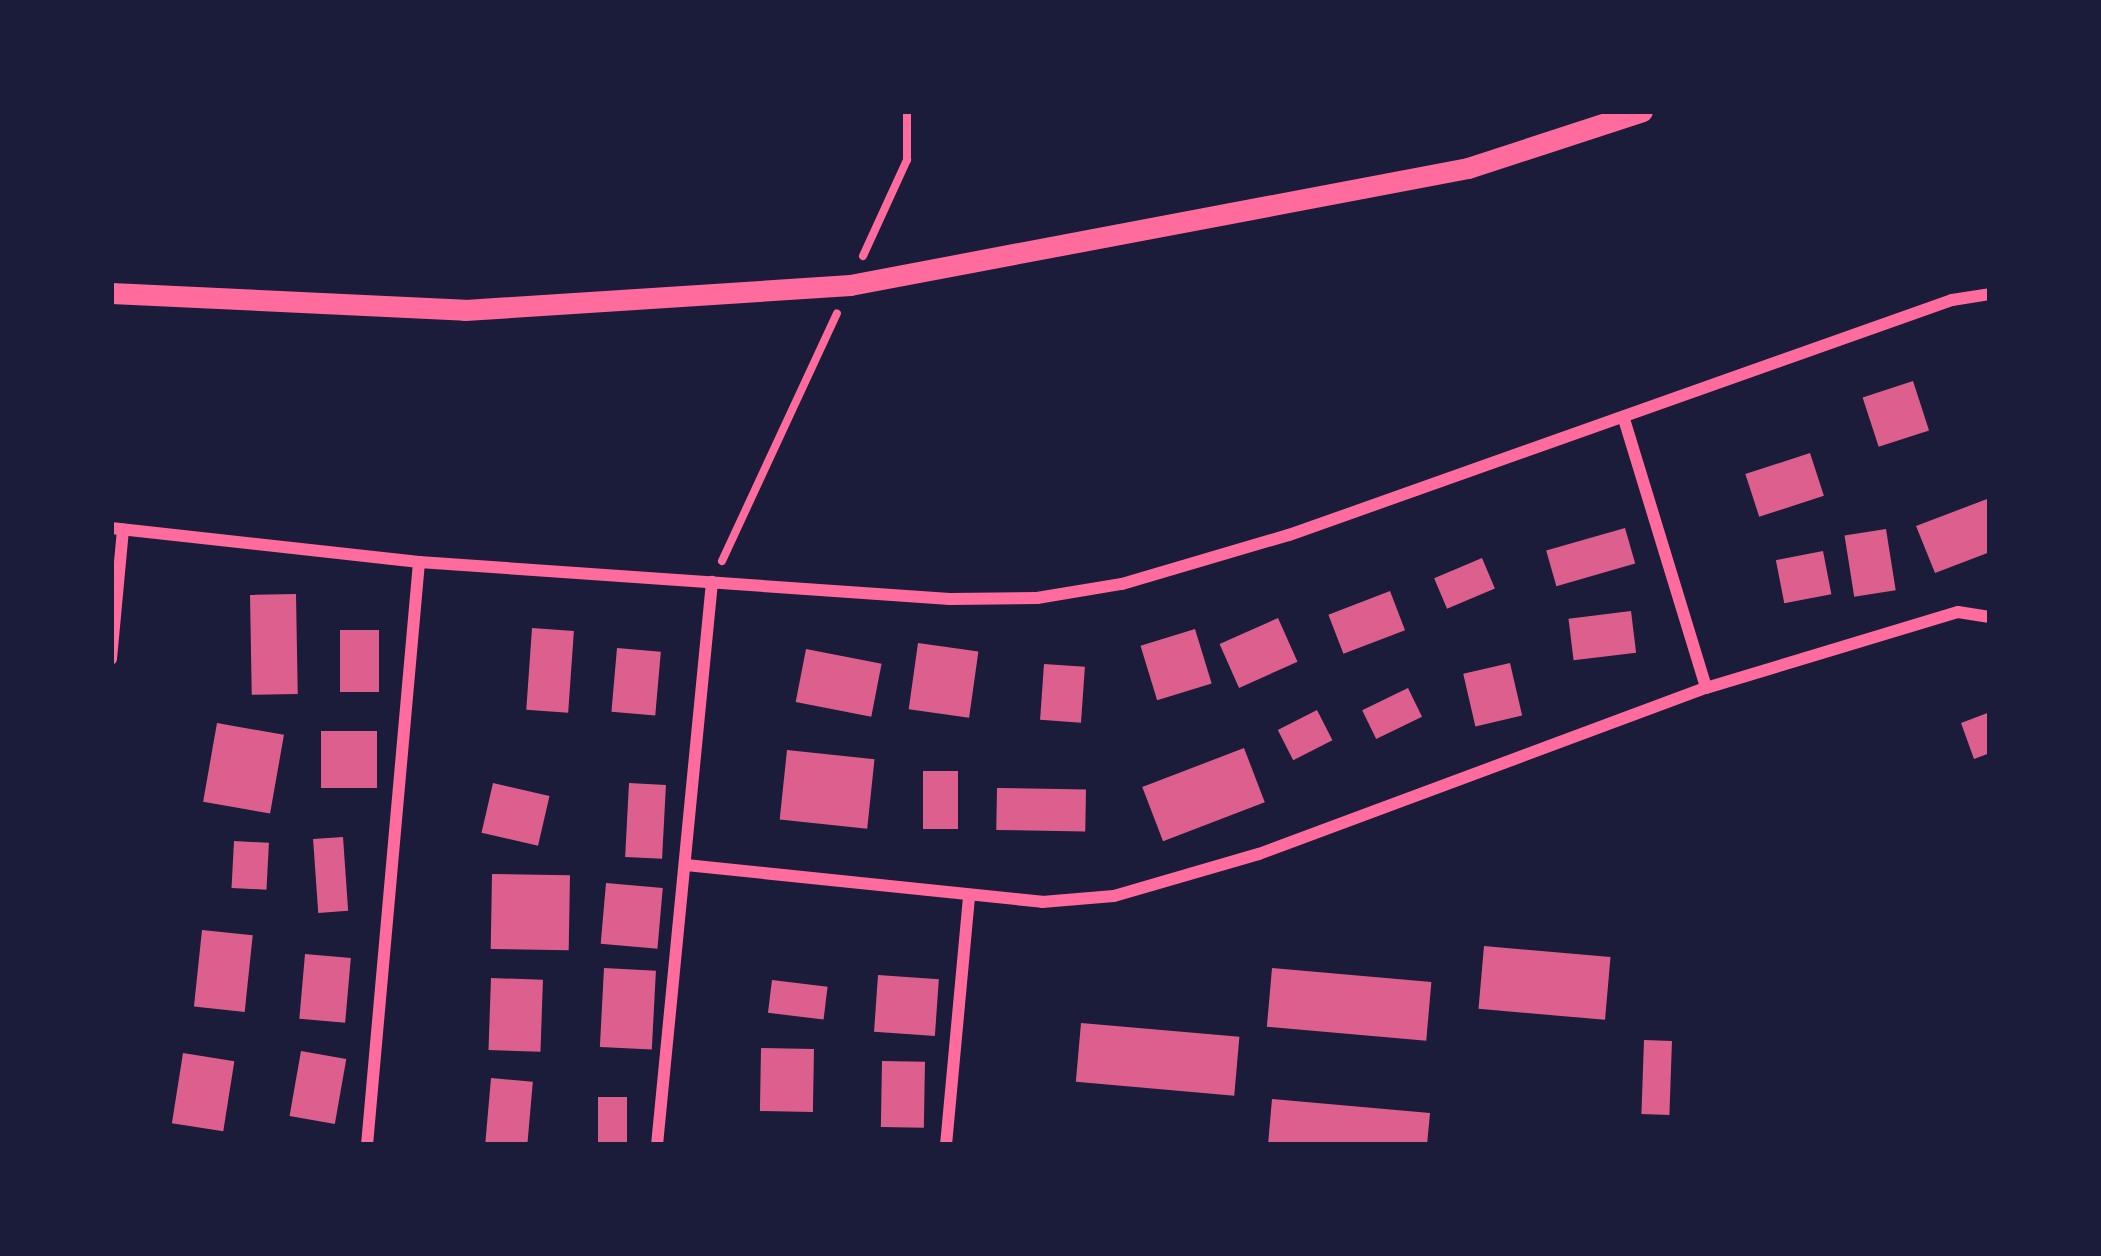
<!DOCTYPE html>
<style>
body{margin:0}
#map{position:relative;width:2101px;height:1256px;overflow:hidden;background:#1b1b3a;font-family:Rubik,sans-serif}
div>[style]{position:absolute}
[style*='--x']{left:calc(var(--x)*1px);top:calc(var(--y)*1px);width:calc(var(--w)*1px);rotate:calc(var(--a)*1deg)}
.building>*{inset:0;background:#dd5f8e;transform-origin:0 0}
.path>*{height:8px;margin:-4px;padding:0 4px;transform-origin:4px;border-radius:4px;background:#ff6b9d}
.minor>*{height:12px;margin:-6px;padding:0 6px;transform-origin:6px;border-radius:6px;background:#ff6b9d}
.tertiary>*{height:21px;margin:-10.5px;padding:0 10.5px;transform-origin:10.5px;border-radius:10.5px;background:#ff6b9d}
span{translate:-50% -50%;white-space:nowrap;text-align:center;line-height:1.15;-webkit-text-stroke:12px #1b1b3a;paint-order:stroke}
.frame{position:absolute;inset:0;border:114px solid #1b1b3a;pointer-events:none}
</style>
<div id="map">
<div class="building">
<i style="left:1913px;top:381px;width:52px;height:53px;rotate:72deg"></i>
<i style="left:1810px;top:453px;width:45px;height:68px;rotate:72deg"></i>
<i style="clip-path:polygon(1987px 499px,1990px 552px,1935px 573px,1916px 526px)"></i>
<i style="left:1625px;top:528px;width:37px;height:82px;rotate:74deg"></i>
<i style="left:1886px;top:529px;width:62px;height:42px;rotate:81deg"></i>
<i style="left:1823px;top:551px;width:44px;height:48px;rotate:79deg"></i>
<i style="left:1482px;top:558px;width:33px;height:52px;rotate:67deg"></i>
<i style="left:1390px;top:591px;width:42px;height:66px;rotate:69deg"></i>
<i style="left:296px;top:594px;width:100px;height:46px;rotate:89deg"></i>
<i style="left:1631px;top:611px;width:42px;height:63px;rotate:83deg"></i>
<i style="left:1278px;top:618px;width:48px;height:64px;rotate:66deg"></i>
<i style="left:532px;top:628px;width:42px;height:82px;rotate:4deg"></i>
<i style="left:1195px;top:629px;width:57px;height:57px;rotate:73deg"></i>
<i style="left:340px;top:630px;width:39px;height:62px"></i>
<i style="left:918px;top:643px;width:61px;height:67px;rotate:8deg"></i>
<i style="left:617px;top:648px;width:44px;height:64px;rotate:5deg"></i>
<i style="left:806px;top:649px;width:77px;height:54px;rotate:11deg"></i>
<i style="left:1510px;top:663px;width:54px;height:48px;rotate:77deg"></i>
<i style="left:1044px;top:664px;width:41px;height:56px;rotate:4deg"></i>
<i style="left:1408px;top:688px;width:32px;height:51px;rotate:64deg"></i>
<i style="left:1317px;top:710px;width:34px;height:44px;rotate:63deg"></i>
<i style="clip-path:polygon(1990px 712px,1990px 753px,1974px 759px,1961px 723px)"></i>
<i style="left:217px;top:723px;width:68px;height:80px;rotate:10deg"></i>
<i style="left:321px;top:731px;width:56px;height:57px"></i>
<i style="left:1244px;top:748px;width:58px;height:109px;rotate:69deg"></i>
<i style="left:787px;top:750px;width:88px;height:70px;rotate:6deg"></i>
<i style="left:958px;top:771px;width:58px;height:35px;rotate:90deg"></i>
<i style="left:493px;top:783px;width:58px;height:51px;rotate:13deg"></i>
<i style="left:629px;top:783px;width:37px;height:74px;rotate:3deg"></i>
<i style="left:997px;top:788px;width:89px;height:42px;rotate:1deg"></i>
<i style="left:343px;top:837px;width:74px;height:30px;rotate:86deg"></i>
<i style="left:234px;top:841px;width:35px;height:47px;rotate:3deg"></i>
<i style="left:492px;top:874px;width:78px;height:75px;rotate:1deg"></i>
<i style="left:606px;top:883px;width:57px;height:61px;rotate:5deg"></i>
<i style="left:202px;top:930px;width:51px;height:77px;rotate:6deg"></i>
<i style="left:1484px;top:946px;width:127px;height:63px;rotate:5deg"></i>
<i style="left:305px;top:954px;width:46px;height:65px;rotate:5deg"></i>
<i style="left:604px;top:968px;width:52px;height:79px;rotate:3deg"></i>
<i style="left:1272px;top:968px;width:160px;height:59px;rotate:5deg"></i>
<i style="left:878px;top:975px;width:61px;height:57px;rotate:4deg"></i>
<i style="left:491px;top:978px;width:52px;height:72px;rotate:2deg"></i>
<i style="left:772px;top:980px;width:56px;height:33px;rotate:7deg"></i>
<i style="left:1081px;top:1023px;width:159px;height:59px;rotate:5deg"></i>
<i style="left:1644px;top:1040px;width:28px;height:74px;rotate:2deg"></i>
<i style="left:814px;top:1049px;width:63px;height:53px;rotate:91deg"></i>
<i style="left:301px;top:1051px;width:46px;height:66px;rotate:10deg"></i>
<i style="left:183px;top:1053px;width:52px;height:71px;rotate:9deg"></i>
<i style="left:882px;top:1061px;width:43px;height:66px;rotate:1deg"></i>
<i style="left:491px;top:1078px;width:42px;height:67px;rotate:5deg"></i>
<i style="left:598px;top:1097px;width:29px;height:48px"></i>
<i style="clip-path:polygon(1272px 1099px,1430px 1113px,1427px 1145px,1268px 1145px)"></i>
</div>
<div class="path">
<i style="--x:863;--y:256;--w:106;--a:-65.4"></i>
<i style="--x:907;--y:160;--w:49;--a:-90"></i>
<i style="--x:722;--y:561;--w:273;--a:-65.1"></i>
</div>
<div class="minor">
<i style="--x:1624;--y:419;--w:281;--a:73"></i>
<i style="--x:111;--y:528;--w:310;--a:6.3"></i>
<i style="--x:419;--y:562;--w:532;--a:3.99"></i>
<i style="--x:950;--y:599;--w:87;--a:-0.7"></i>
<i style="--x:1037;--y:598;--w:86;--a:-9.4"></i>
<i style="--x:1122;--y:584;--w:174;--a:-16.4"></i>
<i style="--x:1289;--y:535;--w:703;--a:-19.52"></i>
<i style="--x:1952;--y:300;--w:38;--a:-9"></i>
<i style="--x:111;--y:659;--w:130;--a:-84.7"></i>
<i style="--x:686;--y:865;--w:358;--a:5.9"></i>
<i style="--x:1042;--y:902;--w:72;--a:-4.8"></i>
<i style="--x:1114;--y:896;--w:151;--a:-16.2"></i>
<i style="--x:1259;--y:854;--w:477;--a:-20.4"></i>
<i style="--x:1706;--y:688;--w:263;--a:-16.8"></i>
<i style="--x:1958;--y:612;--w:32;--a:9"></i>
<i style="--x:367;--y:1145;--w:585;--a:-84.9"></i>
<i style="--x:657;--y:1145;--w:566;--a:-84.42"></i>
<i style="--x:946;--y:1145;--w:250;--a:-84.7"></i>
</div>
<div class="tertiary">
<i style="--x:111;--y:293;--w:354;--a:2.7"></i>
<i style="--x:465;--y:310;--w:386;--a:-3.7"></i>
<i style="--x:850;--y:285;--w:629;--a:-10.72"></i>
<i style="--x:1468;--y:168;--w:183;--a:-18.1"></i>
</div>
<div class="frame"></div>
</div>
